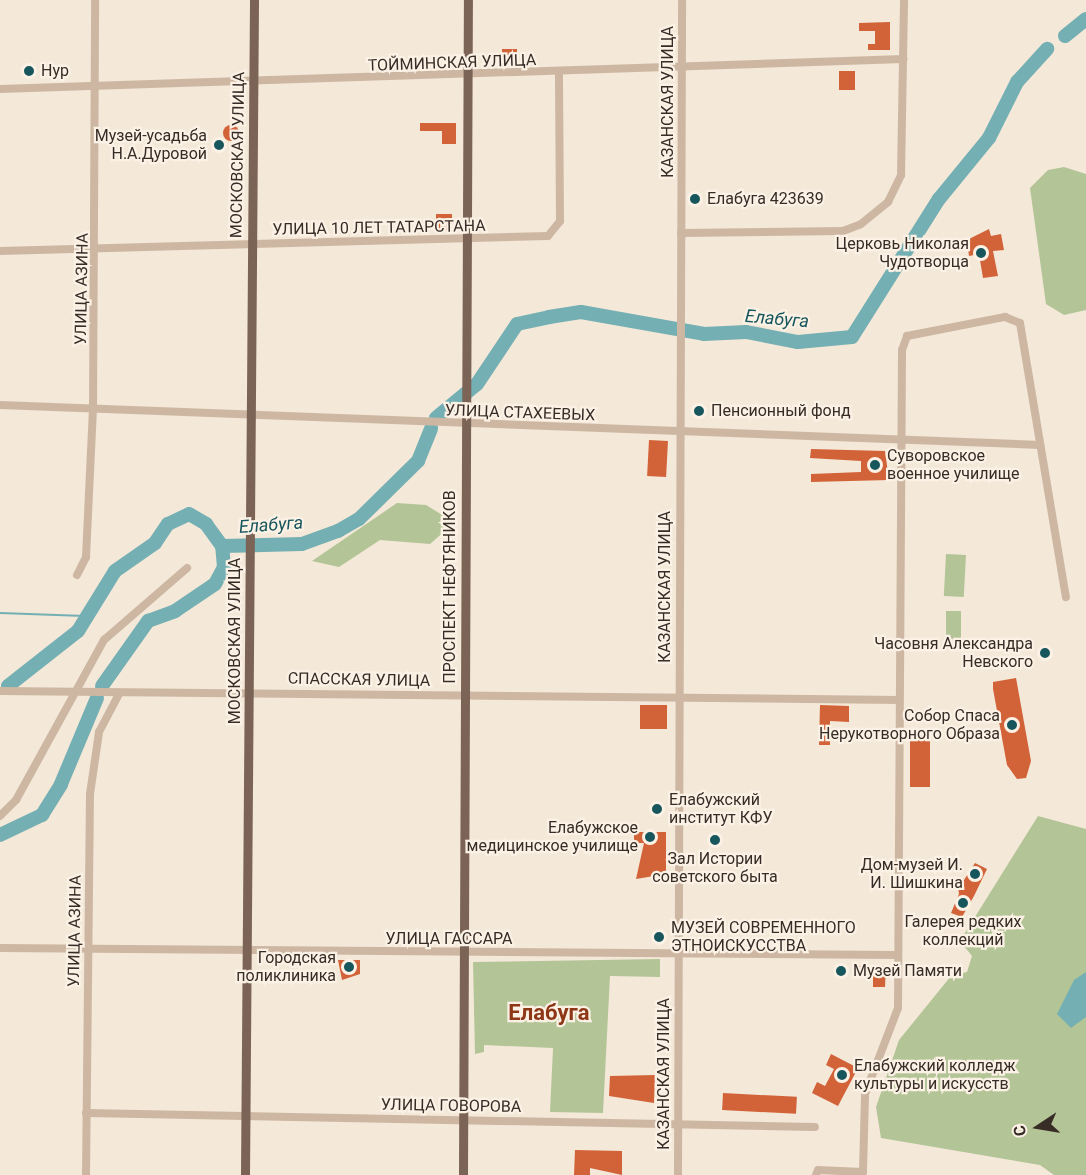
<!DOCTYPE html>
<meta charset="utf-8">
<style>
body{margin:0}
#map{position:relative;width:1086px;height:1175px;overflow:hidden;background:#f4e8d8;font-family:Roboto,sans-serif}
div>[style]{position:absolute}
[style*='--x']{left:calc(var(--x)*1px);top:calc(var(--y)*1px);width:calc(var(--w)*1px);rotate:calc(var(--a)*1deg)}
.green>*{inset:0;background:#b3c497;transform-origin:0 0}
.water>*{inset:0;background:#74afb3}
.stream>*{height:2px;margin:-1px;padding:0 1px;transform-origin:1px;border-radius:1px;background:#74afb3}
.river>*{height:14px;margin:-7px;padding:0 7px;transform-origin:7px;border-radius:7px;background:#74afb3}
.building>*{inset:0;background:#d26238;transform-origin:0 0}
.round{border-radius:50%}
.minor>*{height:8px;margin:-4px;padding:0 4px;transform-origin:4px;border-radius:4px;background:#cdb7a3}
.major>*{height:9px;margin:-4.5px;padding:0 4.5px;transform-origin:4.5px;border-radius:4.5px;background:#7b6355}
.dots>*{width:16px;height:16px;translate:-50% -50%;box-sizing:border-box;border:3px solid #fbf1e5;border-radius:50%}
span{translate:-50% -50%;white-space:nowrap;text-align:center;line-height:1.15;-webkit-text-stroke:4.5px #fbf1e5;paint-order:stroke}
.street-label{font-size:16px;color:#372c26}
.poi-label{font-size:16px;color:#372c26}
.left{translate:0 -50%;text-align:left}
.right{translate:-100% -50%;text-align:right}
.water-label{font-size:18px;color:#17565c;font-style:italic}
.district-label{font-size:22px;color:#8e3717;font-weight:700}
.north{position:absolute;left:1008px;top:1097px;width:60px;height:60px;-webkit-text-stroke:4px #fbf1e5;paint-order:stroke;rotate:258deg;font-size:16px;font-weight:700;line-height:24px;text-align:center;color:#372c26}
.north::after{content:'';display:block;margin:auto;width:21px;height:27px;background:#372c26;clip-path:polygon(50% 0,100% 100%,50% 72%,0 100%)}
</style>
<div id="map">
<div class="green">
<i style="clip-path:polygon(1064px 167px,1086px 174px,1086px 310px,1064px 315px,1046px 304px,1030px 188px,1048px 170px)"></i>
<i style="clip-path:polygon(397px 503px,426px 505px,444px 516px,446px 530px,430px 544px,380px 540px,339px 567px,312px 561px)"></i>
<i style="left:946px;top:554px;width:20px;height:42px;rotate:3deg"></i>
<i style="left:946px;top:611px;width:15px;height:28px"></i>
<i style="clip-path:polygon(1038px 816px,1086px 829px,1086px 1175px,1054px 1175px,1040px 1165px,881px 1138px,876px 1107px,899px 1040px,951px 976px,967px 972px,972px 956px,960px 941px)"></i>
<i style="clip-path:polygon(660px 959px,660px 977px,610px 976px,603px 1113px,550px 1112px,553px 1048px,484px 1045px,484px 1052px,475px 1054px,473px 962px)"></i>
</div>
<div class="water">
<i style="clip-path:polygon(1086px 972px,1086px 1017px,1071px 1028px,1057px 1014px,1074px 980px)"></i>
</div>
<div class="stream">
<i style="--x:0;--y:613;--w:85;--a:2"></i>
</div>
<div class="river">
<i style="--x:1065;--y:36;--w:27;--a:-39"></i>
<i style="--x:436;--y:418;--w:53;--a:-39.7"></i>
<i style="--x:477;--y:384;--w:72;--a:-56.3"></i>
<i style="--x:517;--y:324;--w:33;--a:-12"></i>
<i style="--x:549;--y:317;--w:32;--a:-9"></i>
<i style="--x:581;--y:312;--w:125;--a:10.1"></i>
<i style="--x:704;--y:334;--w:42;--a:-2.7"></i>
<i style="--x:746;--y:332;--w:53;--a:10.9"></i>
<i style="--x:798;--y:342;--w:54;--a:-5.3"></i>
<i style="--x:852;--y:337;--w:163;--a:-57.8"></i>
<i style="--x:939;--y:199;--w:79;--a:-50.7"></i>
<i style="--x:989;--y:138;--w:63;--a:-63.4"></i>
<i style="--x:1017;--y:82;--w:45;--a:-47.7"></i>
<i style="--x:8;--y:686;--w:89;--a:-38.2"></i>
<i style="--x:78;--y:631;--w:70;--a:-58.3"></i>
<i style="--x:115;--y:571;--w:49;--a:-35"></i>
<i style="--x:155;--y:543;--w:23;--a:-56"></i>
<i style="--x:168;--y:524;--w:23;--a:-25"></i>
<i style="--x:189;--y:514;--w:20;--a:30"></i>
<i style="--x:206;--y:524;--w:27;--a:54"></i>
<i style="--x:222;--y:546;--w:80;--a:-1.4"></i>
<i style="--x:302;--y:544;--w:38;--a:-20"></i>
<i style="--x:338;--y:531;--w:24;--a:-30"></i>
<i style="--x:359;--y:519;--w:83;--a:-44.5"></i>
<i style="--x:418;--y:461;--w:35;--a:-68"></i>
<i style="--x:102;--y:686;--w:80;--a:-54.7"></i>
<i style="--x:148;--y:621;--w:29;--a:-20"></i>
<i style="--x:175;--y:611;--w:48;--a:-34"></i>
<i style="--x:215;--y:584;--w:19;--a:-62"></i>
<i style="--x:224;--y:567;--w:21;--a:-95"></i>
<i style="--x:0;--y:835;--w:47;--a:-25.5"></i>
<i style="--x:42;--y:815;--w:36;--a:-58"></i>
<i style="--x:61;--y:784;--w:93;--a:-67.3"></i>
</div>
<div class="building">
<i style="clip-path:polygon(890px 22px,890px 50px,868px 50px,868px 44px,875px 44px,875px 31px,859px 31px,859px 23px)"></i>
<i style="left:502px;top:49px;width:15px;height:16px"></i>
<i style="left:839px;top:71px;width:16px;height:19px"></i>
<i style="clip-path:polygon(420px 123px,456px 123px,456px 144px,442px 144px,442px 131px,420px 131px)"></i>
<i class="round" style="left:223px;top:125px;width:16px;height:16px"></i>
<i style="left:436px;top:214px;width:16px;height:16px"></i>
<i style="clip-path:polygon(989px 229px,991px 236px,1001px 234px,1004px 250px,993px 251px,998px 276px,983px 278px,979px 254px,969px 256px,967px 240px)"></i>
<i style="left:649px;top:440px;width:19px;height:36px;rotate:3deg"></i>
<i style="clip-path:polygon(811px 449px,885px 451px,889px 480px,811px 482px,811px 474px,861px 472px,861px 461px,810px 458px)"></i>
<i style="clip-path:polygon(1016px 678px,1031px 761px,1026px 778px,1017px 779px,1007px 765px,993px 689px,993px 682px)"></i>
<i style="left:640px;top:705px;width:27px;height:24px"></i>
<i style="clip-path:polygon(820px 705px,849px 706px,849px 722px,830px 721px,830px 745px,819px 745px)"></i>
<i style="left:910px;top:735px;width:20px;height:52px"></i>
<i style="clip-path:polygon(634px 832px,666px 832px,666px 874px,636px 879px,644px 843px,634px 843px)"></i>
<i style="clip-path:polygon(975px 863px,987px 869px,974px 896px,962px 917px,951px 913px,959px 894px,957px 880px,964px 880px)"></i>
<i style="clip-path:polygon(338px 960px,360px 960px,360px 974px,342px 980px)"></i>
<i style="clip-path:polygon(859px 966px,886px 966px,885px 987px,873px 987px,873px 977px,859px 977px)"></i>
<i style="clip-path:polygon(831px 1054px,858px 1068px,838px 1106px,812px 1093px,817px 1082px,825px 1086px,834px 1069px,826px 1065px)"></i>
<i style="clip-path:polygon(655px 1075px,654px 1103px,609px 1096px,610px 1076px)"></i>
<i style="left:723px;top:1093px;width:74px;height:17px;rotate:3deg"></i>
<i style="clip-path:polygon(575px 1150px,622px 1151px,622px 1175px,590px 1168px,590px 1175px,574px 1175px)"></i>
</div>
<div class="minor">
<i style="--x:0;--y:89;--w:904;--a:-1.9"></i>
<i style="--x:681;--y:233;--w:162;--a:-0.7"></i>
<i style="--x:843;--y:231;--w:19;--a:-21"></i>
<i style="--x:861;--y:224;--w:35;--a:-39"></i>
<i style="--x:888;--y:202;--w:30;--a:-64"></i>
<i style="--x:901;--y:175;--w:175;--a:-89"></i>
<i style="--x:0;--y:251;--w:548;--a:-1.57"></i>
<i style="--x:548;--y:236;--w:19;--a:-51"></i>
<i style="--x:560;--y:221;--w:148;--a:-90.4"></i>
<i style="--x:0;--y:405;--w:1041;--a:2.2"></i>
<i style="--x:77;--y:575;--w:20;--a:-63"></i>
<i style="--x:86;--y:557;--w:149;--a:-87.3"></i>
<i style="--x:93;--y:408;--w:408;--a:-89.7"></i>
<i style="--x:0;--y:691;--w:899;--a:0.57"></i>
<i style="--x:0;--y:816;--w:23;--a:-45"></i>
<i style="--x:16;--y:800;--w:183;--a:-61.2"></i>
<i style="--x:104;--y:640;--w:110;--a:-40.9"></i>
<i style="--x:0;--y:948;--w:898;--a:0.45"></i>
<i style="--x:86;--y:1113;--w:729;--a:1.1"></i>
<i style="--x:86;--y:1175;--w:381;--a:-89.4"></i>
<i style="--x:90;--y:794;--w:63;--a:-81.7"></i>
<i style="--x:99;--y:732;--w:43;--a:-62.2"></i>
<i style="--x:678;--y:1175;--w:1175;--a:-89.8"></i>
<i style="--x:816;--y:1175;--w:5;--a:-68"></i>
<i style="--x:818;--y:1170;--w:45;--a:2.5"></i>
<i style="--x:863;--y:1172;--w:78;--a:-88.5"></i>
<i style="--x:865;--y:1094;--w:92;--a:-69"></i>
<i style="--x:898;--y:1008;--w:658;--a:-89.65"></i>
<i style="--x:902;--y:350;--w:15;--a:-70"></i>
<i style="--x:907;--y:336;--w:100;--a:-11"></i>
<i style="--x:1005;--y:317;--w:16;--a:22"></i>
<i style="--x:1020;--y:323;--w:278;--a:80.5"></i>
</div>
<div class="major">
<i style="--x:245;--y:1175;--w:1175;--a:-89.56"></i>
<i style="--x:463;--y:1175;--w:1175;--a:-89.76"></i>
</div>
<div class="dots">
<i style="left:29px;top:71px;background:#17565c"></i>
<i style="left:219px;top:145px;background:#17565c"></i>
<i style="left:695px;top:199px;background:#17565c"></i>
<i style="left:981px;top:253px;background:#17565c"></i>
<i style="left:699px;top:411px;background:#17565c"></i>
<i style="left:875px;top:465px;background:#17565c"></i>
<i style="left:1045px;top:653px;background:#17565c"></i>
<i style="left:1012px;top:725px;background:#17565c"></i>
<i style="left:657px;top:809px;background:#17565c"></i>
<i style="left:650px;top:837px;background:#17565c"></i>
<i style="left:715px;top:840px;background:#17565c"></i>
<i style="left:975px;top:874px;background:#17565c"></i>
<i style="left:963px;top:903px;background:#17565c"></i>
<i style="left:659px;top:937px;background:#17565c"></i>
<i style="left:349px;top:967px;background:#17565c"></i>
<i style="left:841px;top:971px;background:#17565c"></i>
<i style="left:842px;top:1075px;background:#17565c"></i>
</div>
<div class="street-label">
<span style="left:452px;top:63px;rotate:-2deg">ТОЙМИНСКАЯ УЛИЦА</span>
<span style="left:668px;top:102px;rotate:-90deg">КАЗАНСКАЯ УЛИЦА</span>
<span style="left:238px;top:155px;rotate:-89deg">МОСКОВСКАЯ УЛИЦА</span>
<span style="left:379px;top:228px;rotate:-1deg">УЛИЦА 10 ЛЕТ ТАТАРСТАНА</span>
<span style="left:82px;top:289px;rotate:-89deg">УЛИЦА АЗИНА</span>
<span style="left:520px;top:413px;rotate:2deg">УЛИЦА СТАХЕЕВЫХ</span>
<span style="left:450px;top:587px;rotate:-90deg">ПРОСПЕКТ НЕФТЯНИКОВ</span>
<span style="left:665px;top:587px;rotate:-90deg">КАЗАНСКАЯ УЛИЦА</span>
<span style="left:235px;top:641px;rotate:-90deg">МОСКОВСКАЯ УЛИЦА</span>
<span style="left:359px;top:680px;rotate:1deg">СПАССКАЯ УЛИЦА</span>
<span style="left:75px;top:931px;rotate:-89deg">УЛИЦА АЗИНА</span>
<span style="left:449px;top:939px">УЛИЦА ГАССАРА</span>
<span style="left:664px;top:1074px;rotate:-90deg">КАЗАНСКАЯ УЛИЦА</span>
<span style="left:451px;top:1106px;rotate:1deg">УЛИЦА ГОВОРОВА</span>
</div>
<div class="poi-label">
<span class="left" style="left:41px;top:71px">Нур</span>
<span class="right" style="left:207px;top:145px">Музей-усадьба<br>Н.А.Дуровой</span>
<span class="left" style="left:707px;top:199px">Елабуга 423639</span>
<span class="right" style="left:969px;top:253px">Церковь Николая<br>Чудотворца</span>
<span class="left" style="left:711px;top:411px">Пенсионный фонд</span>
<span class="left" style="left:887px;top:465px">Суворовское<br>военное училище</span>
<span class="right" style="left:1033px;top:653px">Часовня Александра<br>Невского</span>
<span class="right" style="left:1000px;top:725px">Собор Спаса<br>Нерукотворного Образа</span>
<span class="left" style="left:669px;top:809px">Елабужский<br>институт КФУ</span>
<span class="right" style="left:638px;top:837px">Елабужское<br>медицинское училище</span>
<span style="left:715px;top:868px">Зал Истории<br>советского быта</span>
<span class="right" style="left:963px;top:874px">Дом-музей И.<br>И. Шишкина</span>
<span style="left:963px;top:931px">Галерея редких<br>коллекций</span>
<span class="left" style="left:671px;top:937px">МУЗЕЙ СОВРЕМЕННОГО<br>ЭТНОИСКУССТВА</span>
<span class="right" style="left:336px;top:967px">Городская<br>поликлиника</span>
<span class="left" style="left:853px;top:971px">Музей Памяти</span>
<span class="left" style="left:854px;top:1075px">Елабужский колледж<br>культуры и искусств</span>
</div>
<div class="water-label">
<span style="left:777px;top:319px;rotate:5deg">Елабуга</span>
<span style="left:271px;top:525px;rotate:-4deg">Елабуга</span>
</div>
<div class="district-label">
<span style="left:549px;top:1013px">Елабуга</span>
</div>
<div class="north">С</div>
</div>
